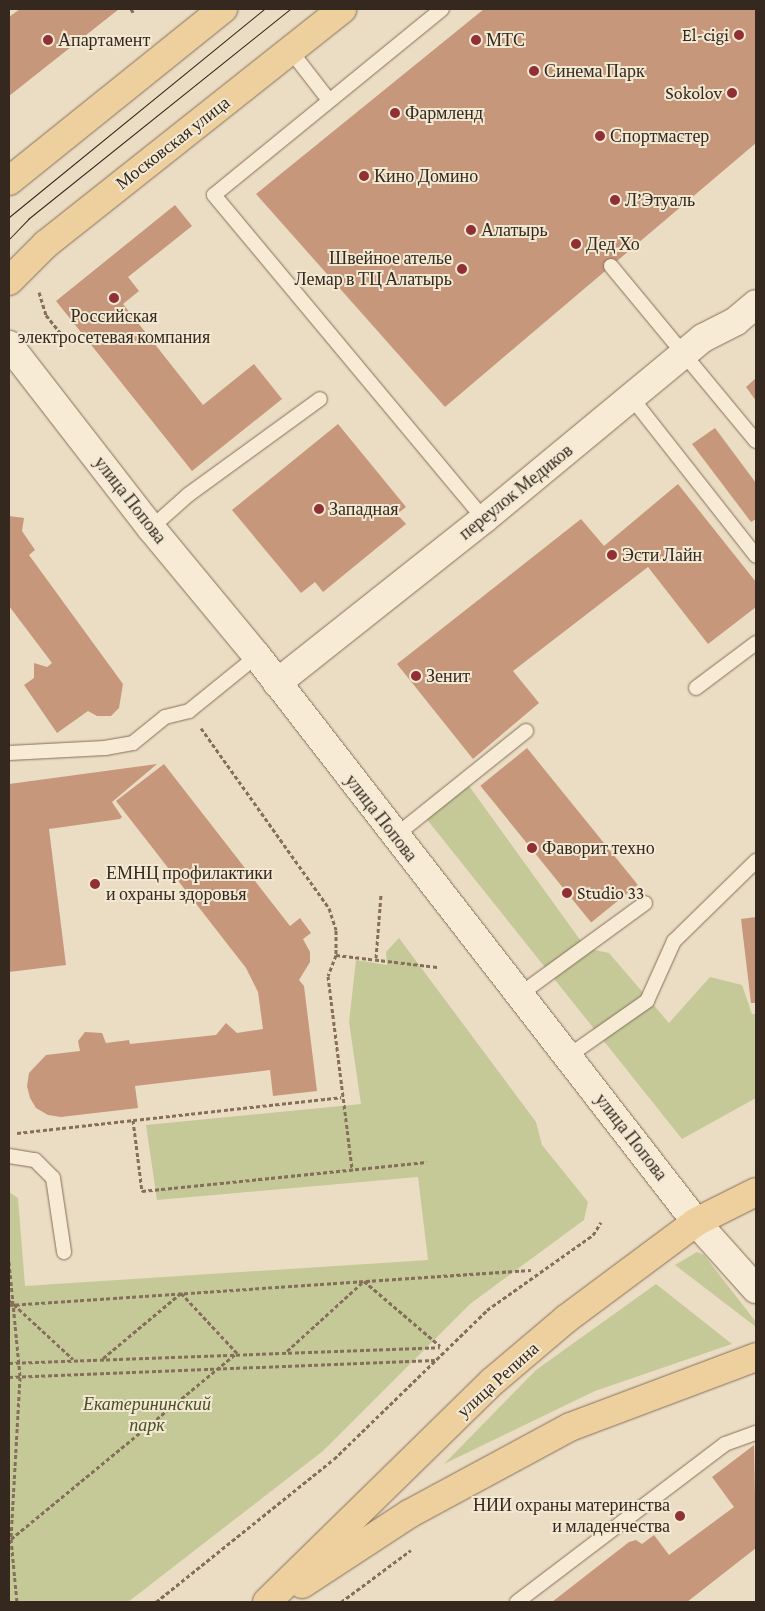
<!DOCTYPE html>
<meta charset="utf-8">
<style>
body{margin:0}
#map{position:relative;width:765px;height:1611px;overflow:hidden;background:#ebddc3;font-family:"Crimson Pro",serif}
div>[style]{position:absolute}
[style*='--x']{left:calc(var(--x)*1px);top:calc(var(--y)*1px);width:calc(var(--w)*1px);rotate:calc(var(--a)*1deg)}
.green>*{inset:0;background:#c5c998}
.building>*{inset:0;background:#c7977b;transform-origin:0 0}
.path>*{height:3px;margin-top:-1.5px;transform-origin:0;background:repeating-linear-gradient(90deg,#856f5b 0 4px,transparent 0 6.5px)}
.roads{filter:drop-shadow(0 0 1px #856f5b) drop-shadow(0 0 1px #856f5b)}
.service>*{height:14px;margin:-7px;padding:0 7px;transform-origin:7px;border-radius:7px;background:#f7ebd6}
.minor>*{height:28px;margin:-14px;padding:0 14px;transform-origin:14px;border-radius:14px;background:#f7ebd6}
.tertiary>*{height:28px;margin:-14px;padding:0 14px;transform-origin:14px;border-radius:14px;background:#f7ebd6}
.primary>*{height:28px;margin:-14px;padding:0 14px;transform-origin:14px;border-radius:14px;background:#edd09d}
.tram>*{height:1px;margin:-0.5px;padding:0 0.5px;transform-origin:0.5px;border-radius:0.5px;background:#35281e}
.dots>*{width:14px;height:14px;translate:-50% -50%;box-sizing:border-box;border:2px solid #f3e8d2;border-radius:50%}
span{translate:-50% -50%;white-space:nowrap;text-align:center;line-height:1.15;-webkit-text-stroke:4px #f3e8d2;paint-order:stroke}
.poi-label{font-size:18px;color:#35281e}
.right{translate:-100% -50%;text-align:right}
.left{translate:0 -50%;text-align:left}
.street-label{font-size:18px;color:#35281e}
.park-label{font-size:18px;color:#485126;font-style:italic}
.frame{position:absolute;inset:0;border:10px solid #35281e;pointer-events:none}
</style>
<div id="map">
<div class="green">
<i style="clip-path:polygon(464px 779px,586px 948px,609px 953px,669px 1023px,710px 977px,742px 985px,752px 1014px,756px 1014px,756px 1098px,682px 1139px,421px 812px)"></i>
<i style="clip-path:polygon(399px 938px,536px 1122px,542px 1145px,588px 1202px,584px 1220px,470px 1304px,323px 1451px,128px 1602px,9px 1602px,9px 1192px,18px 1198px,25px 1286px,428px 1260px,418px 1177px,157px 1200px,146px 1125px,361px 1104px,349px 1022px,356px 960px,387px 965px,386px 952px)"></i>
<i style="clip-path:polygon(697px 1252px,704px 1255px,756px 1322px,756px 1327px,675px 1265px)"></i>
<i style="clip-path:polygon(656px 1284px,732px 1344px,595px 1391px,444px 1464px,536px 1370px)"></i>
</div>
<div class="building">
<i style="clip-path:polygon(20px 9px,119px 9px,9px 96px,9px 17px)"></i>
<i style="clip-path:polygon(484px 9px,756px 9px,756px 143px,445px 407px,256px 194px)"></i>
<i style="clip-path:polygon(175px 205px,192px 226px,128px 277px,139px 291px,123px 304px,203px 405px,254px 364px,282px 399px,192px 471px,56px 301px)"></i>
<i style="clip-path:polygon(756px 378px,756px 401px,746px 387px)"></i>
<i style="clip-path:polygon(338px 424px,406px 507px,397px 514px,406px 524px,323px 592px,315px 582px,301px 593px,232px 510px)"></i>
<i style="clip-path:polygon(715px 428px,756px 483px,756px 519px,751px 522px,692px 444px)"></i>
<i style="clip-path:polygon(678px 484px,756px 582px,756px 607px,708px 644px,648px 567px,513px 671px,539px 703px,473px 759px,397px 664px,581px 519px,604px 546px)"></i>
<i style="clip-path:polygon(9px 516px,24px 518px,22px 531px,35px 550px,29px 555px,123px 684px,119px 708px,111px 716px,97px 716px,88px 711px,57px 733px,24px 685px,34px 678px,34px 663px,47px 667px,52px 663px,9px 606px)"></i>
<i style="left:527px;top:748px;width:176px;height:60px;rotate:51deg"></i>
<i style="clip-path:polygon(157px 764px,112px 802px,122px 817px,120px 819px,49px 829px,66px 965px,9px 972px,9px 784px)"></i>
<i style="clip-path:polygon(164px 764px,290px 926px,300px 918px,311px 933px,303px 939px,310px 952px,310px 962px,299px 980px,304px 986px,317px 1091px,273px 1096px,270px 1070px,135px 1086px,138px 1108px,61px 1117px,48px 1115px,36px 1108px,30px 1098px,27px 1086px,29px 1073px,46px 1055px,80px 1051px,78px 1041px,85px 1032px,102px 1033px,106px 1043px,129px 1040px,130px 1044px,216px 1035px,226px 1023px,237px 1033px,263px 1029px,258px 992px,246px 968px,116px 801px)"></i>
<i style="clip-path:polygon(756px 917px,756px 1003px,751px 1003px,741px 919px)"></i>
<i style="clip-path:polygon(754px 1445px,756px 1548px,687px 1602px,552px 1602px,629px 1542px,636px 1540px,642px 1544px,654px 1535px,669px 1555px,734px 1507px,712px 1477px)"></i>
</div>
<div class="path">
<i style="--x:131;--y:9;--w:4;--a:56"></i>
<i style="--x:39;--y:292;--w:24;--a:73"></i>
<i style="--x:46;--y:315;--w:26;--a:51"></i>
<i style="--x:201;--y:728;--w:221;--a:54.6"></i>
<i style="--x:329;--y:908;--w:23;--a:72"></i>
<i style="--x:336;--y:930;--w:25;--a:90"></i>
<i style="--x:336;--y:955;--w:22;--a:111"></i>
<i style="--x:328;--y:976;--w:195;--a:82.9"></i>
<i style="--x:336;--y:955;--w:102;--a:6.8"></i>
<i style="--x:376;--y:958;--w:63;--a:-85.5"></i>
<i style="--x:133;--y:1120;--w:72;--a:82.8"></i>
<i style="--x:142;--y:1191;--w:286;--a:-5.8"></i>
<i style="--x:17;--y:1133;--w:326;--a:-6.3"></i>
<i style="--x:9;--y:1262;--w:116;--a:84.5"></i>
<i style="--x:20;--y:1377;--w:162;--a:93.2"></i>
<i style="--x:11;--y:1539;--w:63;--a:84.6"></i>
<i style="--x:9;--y:1300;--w:87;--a:42.7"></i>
<i style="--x:9;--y:1305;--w:523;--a:-3.84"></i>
<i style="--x:287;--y:1351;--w:104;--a:-42.3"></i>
<i style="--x:364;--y:1281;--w:100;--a:40.5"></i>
<i style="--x:9;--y:1363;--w:431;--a:-2.1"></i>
<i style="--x:9;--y:1377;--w:426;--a:-2.3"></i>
<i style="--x:11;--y:1539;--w:293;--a:-39.5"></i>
<i style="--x:237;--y:1353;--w:82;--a:-133"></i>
<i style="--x:181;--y:1293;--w:103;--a:140.1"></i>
<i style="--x:156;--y:1602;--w:228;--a:-38.8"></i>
<i style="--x:334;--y:1459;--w:214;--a:-44.2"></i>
<i style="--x:487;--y:1310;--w:130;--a:-35.3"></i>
<i style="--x:593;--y:1235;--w:15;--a:-58"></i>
<i style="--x:341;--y:1602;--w:87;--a:-36.6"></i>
</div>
<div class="roads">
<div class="service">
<i style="--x:442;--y:9;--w:294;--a:140.8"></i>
<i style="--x:214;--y:195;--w:422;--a:50.2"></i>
<i style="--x:290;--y:50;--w:62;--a:52.2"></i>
<i style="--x:611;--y:266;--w:227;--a:50.4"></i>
<i style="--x:631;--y:397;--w:202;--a:51.8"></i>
<i style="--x:151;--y:528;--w:50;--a:-41.7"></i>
<i style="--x:188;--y:495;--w:163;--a:-36"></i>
<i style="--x:696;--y:688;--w:75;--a:-36.9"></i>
<i style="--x:9;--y:753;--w:96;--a:-3"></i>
<i style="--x:105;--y:748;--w:28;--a:-10"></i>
<i style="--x:133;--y:743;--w:41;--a:-39.1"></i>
<i style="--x:165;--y:717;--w:25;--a:-14"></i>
<i style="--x:189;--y:711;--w:87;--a:-39"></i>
<i style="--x:395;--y:836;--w:168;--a:-38.7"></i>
<i style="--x:519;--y:995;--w:156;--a:-36.1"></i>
<i style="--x:567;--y:1057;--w:98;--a:-35"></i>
<i style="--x:647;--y:1001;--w:66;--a:-65.8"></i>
<i style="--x:674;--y:941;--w:115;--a:-44.3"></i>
<i style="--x:9;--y:1156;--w:26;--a:9"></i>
<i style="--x:35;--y:1160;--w:25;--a:45"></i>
<i style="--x:53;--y:1178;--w:75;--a:81.5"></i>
<i style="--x:517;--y:1602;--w:261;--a:-37.2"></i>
<i style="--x:725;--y:1444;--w:33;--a:-20"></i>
</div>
<div class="minor">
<i style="--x:277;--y:683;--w:264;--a:-38.4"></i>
<i style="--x:484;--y:519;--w:284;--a:-39.6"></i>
<i style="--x:703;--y:338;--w:37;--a:-27"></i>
<i style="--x:736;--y:321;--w:26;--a:-40"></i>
</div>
<div class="tertiary">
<i style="--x:9;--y:345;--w:232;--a:52.2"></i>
<i style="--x:151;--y:528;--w:166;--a:50.4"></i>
<i style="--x:257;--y:656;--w:716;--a:52.2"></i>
<i style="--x:696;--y:1222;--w:90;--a:48.2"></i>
</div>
<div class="primary">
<i style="--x:9;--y:181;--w:275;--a:-38.8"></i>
<i style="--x:9;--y:281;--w:52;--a:-45"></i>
<i style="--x:46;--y:244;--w:378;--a:-38.4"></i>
<i style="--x:302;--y:1584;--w:128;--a:-33.2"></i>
<i style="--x:409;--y:1514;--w:183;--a:-28.4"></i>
<i style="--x:570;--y:1427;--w:199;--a:-20.6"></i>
<i style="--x:267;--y:1602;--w:316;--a:-44.4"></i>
<i style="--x:493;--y:1381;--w:96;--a:-40.3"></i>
<i style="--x:566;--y:1319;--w:162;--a:-36.7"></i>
<i style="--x:696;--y:1222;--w:67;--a:-26.6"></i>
</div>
</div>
<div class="tram">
<i style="--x:9;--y:217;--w:329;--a:-39.2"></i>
<i style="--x:9;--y:239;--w:28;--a:-46"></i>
<i style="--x:28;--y:219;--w:336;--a:-38.7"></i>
</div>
<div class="dots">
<i style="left:739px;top:35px;background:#902f34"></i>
<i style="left:48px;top:40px;background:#902f34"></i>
<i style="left:476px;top:40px;background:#902f34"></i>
<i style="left:534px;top:71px;background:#902f34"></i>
<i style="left:732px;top:93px;background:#902f34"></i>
<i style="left:395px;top:113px;background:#902f34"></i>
<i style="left:600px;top:136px;background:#902f34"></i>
<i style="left:364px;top:176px;background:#902f34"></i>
<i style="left:615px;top:200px;background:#902f34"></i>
<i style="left:471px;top:230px;background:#902f34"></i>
<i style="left:576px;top:244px;background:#902f34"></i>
<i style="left:462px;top:269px;background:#902f34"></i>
<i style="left:114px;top:298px;background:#902f34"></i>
<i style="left:319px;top:509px;background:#902f34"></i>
<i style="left:612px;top:555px;background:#902f34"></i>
<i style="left:416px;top:676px;background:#902f34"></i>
<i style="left:532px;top:848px;background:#902f34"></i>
<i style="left:95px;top:884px;background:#902f34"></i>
<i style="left:567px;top:893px;background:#902f34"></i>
<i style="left:680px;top:1516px;background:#902f34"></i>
</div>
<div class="poi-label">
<span class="right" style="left:729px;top:35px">El-cigi</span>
<span class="left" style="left:58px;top:40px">Апартамент</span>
<span class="left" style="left:486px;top:40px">МТС</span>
<span class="left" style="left:544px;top:71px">Синема Парк</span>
<span class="right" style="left:722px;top:93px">Sokolov</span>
<span class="left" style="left:405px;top:113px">Фармленд</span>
<span class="left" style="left:610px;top:136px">Спортмастер</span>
<span class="left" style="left:374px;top:176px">Кино Домино</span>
<span class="left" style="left:625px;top:200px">Л’Этуаль</span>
<span class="left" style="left:481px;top:230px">Алатырь</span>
<span class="left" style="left:586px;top:244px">Дед Хо</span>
<span class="right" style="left:452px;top:269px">Швейное ателье<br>Лемар в ТЦ Алатырь</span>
<span style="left:114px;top:327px">Российская<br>электросетевая компания</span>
<span class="left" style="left:329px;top:509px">Западная</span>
<span class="left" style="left:622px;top:555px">Эсти Лайн</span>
<span class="left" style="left:426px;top:676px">Зенит</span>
<span class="left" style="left:542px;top:848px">Фаворит техно</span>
<span class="left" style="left:106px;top:884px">ЕМНЦ профилактики<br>и охраны здоровья</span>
<span class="left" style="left:577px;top:893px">Studio 33</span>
<span class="right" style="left:670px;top:1516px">НИИ охраны материнства<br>и младенчества</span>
</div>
<div class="street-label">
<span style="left:173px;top:143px;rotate:-38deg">Московская улица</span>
<span style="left:516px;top:492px;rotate:-39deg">переулок Медиков</span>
<span style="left:130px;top:500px;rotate:52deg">улица Попова</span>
<span style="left:381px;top:818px;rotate:52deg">улица Попова</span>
<span style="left:631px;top:1137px;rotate:52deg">улица Попова</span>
<span style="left:498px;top:1380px;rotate:-42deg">улица Репина</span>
</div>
<div class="park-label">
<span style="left:147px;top:1415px">Екатерининский<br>парк</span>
</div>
<div class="frame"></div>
</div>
